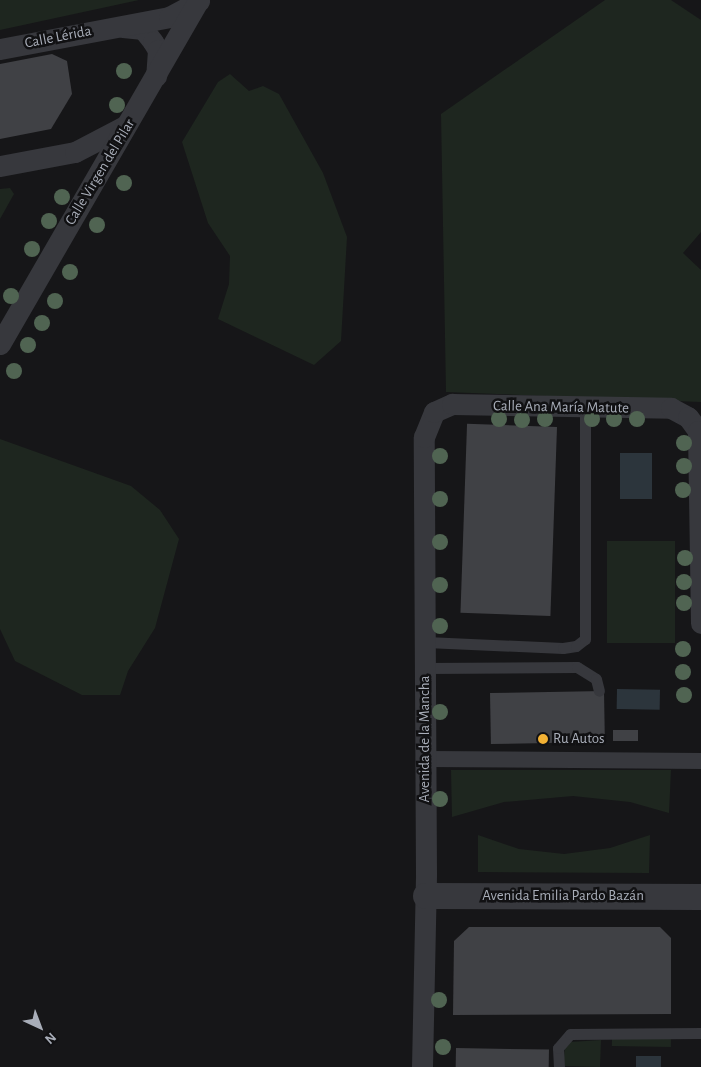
<!DOCTYPE html>
<meta charset="utf-8">
<style>
body{margin:0}
#map{position:relative;width:701px;height:1067px;overflow:hidden;background:#161618;font-family:"Alegreya Sans",sans-serif}
div>[style]{position:absolute}
[style*='--x']{left:calc(var(--x)*1px);top:calc(var(--y)*1px);width:calc(var(--w)*1px);rotate:calc(var(--a)*1deg)}
.green>*{inset:0;background:#1e261f;transform-origin:0 0}
.water>*{inset:0;background:#2c353c;transform-origin:0 0}
.building>*{inset:0;background:#404145;transform-origin:0 0}
.service>*{height:11px;margin:-5.5px;padding:0 5.5px;transform-origin:5.5px;border-radius:5.5px;background:#37383d}
.pedestrian>*{height:16px;margin:-8px;padding:0 8px;transform-origin:8px;border-radius:8px;background:#37383d}
.minor>*{height:21px;margin:-10.5px;padding:0 10.5px;transform-origin:10.5px;border-radius:10.5px;background:#37383d}
.tertiary>*{height:26px;margin:-13px;padding:0 13px;transform-origin:13px;border-radius:13px;background:#37383d}
.trees>*{width:16px;height:16px;margin:-8px;border-radius:50%;background:#506452}
.dots>*{width:14px;height:14px;translate:-50% -50%;box-sizing:border-box;border:2px solid #111113;border-radius:50%}
span{translate:-50% -50%;white-space:nowrap;text-align:center;line-height:1.15;-webkit-text-stroke:5px #111113;paint-order:stroke}
.street-label{font-size:15px;color:#a8adb8}
.poi-label{font-size:15px;color:#a8adb8}
.left{translate:0 -50%;text-align:left}
.north{position:absolute;left:15px;top:1002px;width:50px;height:50px;-webkit-text-stroke:4px #111113;paint-order:stroke;rotate:137deg;font-size:14px;font-weight:700;line-height:20px;text-align:center;color:#a8adb8}
.north::after{content:'';display:block;margin:auto;width:18px;height:22px;background:#a8adb8;clip-path:polygon(50% 0,100% 100%,50% 72%,0 100%)}
</style>
<div id="map">
<div class="green">
<i style="clip-path:polygon(0 0,139px 0,0 30px)"></i>
<i style="clip-path:polygon(605px 0,671px 0,701px 20px,701px 232px,683px 253px,701px 270px,701px 402px,446px 392px,441px 114px)"></i>
<i style="clip-path:polygon(230px 74px,249px 91px,263px 86px,279px 94px,323px 173px,347px 237px,341px 341px,314px 365px,218px 319px,229px 284px,230px 256px,208px 223px,182px 142px,218px 82px)"></i>
<i style="clip-path:polygon(10px 188px,14px 194px,0 219px,0 189px)"></i>
<i style="clip-path:polygon(0 439px,131px 486px,160px 510px,179px 539px,155px 628px,128px 671px,120px 695px,82px 695px,15px 661px,0 629px)"></i>
<i style="left:607px;top:541px;width:68px;height:102px"></i>
<i style="clip-path:polygon(451px 770px,671px 770px,669px 813px,630px 802px,573px 796px,504px 802px,452px 817px)"></i>
<i style="clip-path:polygon(478px 835px,519px 849px,564px 854px,610px 848px,650px 835px,649px 873px,478px 872px)"></i>
<i style="left:612px;top:1037px;width:59px;height:9px;rotate:1deg"></i>
<i style="clip-path:polygon(601px 1040px,600px 1067px,563px 1066px,565px 1048px,570px 1042px)"></i>
</div>
<div class="water">
<i style="left:620px;top:453px;width:32px;height:46px"></i>
<i style="left:617px;top:689px;width:43px;height:20px;rotate:1deg"></i>
<i style="left:636px;top:1056px;width:25px;height:11px"></i>
</div>
<div class="building">
<i style="clip-path:polygon(52px 54px,67px 61px,72px 94px,51px 129px,0 139px,0 64px)"></i>
<i style="left:557px;top:427px;width:189px;height:90px;rotate:92deg"></i>
<i style="left:604px;top:691px;width:51px;height:114px;rotate:89deg"></i>
<i style="left:613px;top:730px;width:25px;height:11px"></i>
<i style="clip-path:polygon(469px 927px,660px 927px,671px 938px,671px 1014px,453px 1015px,454px 941px)"></i>
<i style="left:456px;top:1048px;width:93px;height:19px;rotate:1deg"></i>
</div>
<div class="service">
<i style="--x:426;--y:642;--w:137;--a:2.5"></i>
<i style="--x:563;--y:648;--w:13;--a:-9"></i>
<i style="--x:576;--y:646;--w:11;--a:-38"></i>
<i style="--x:585;--y:639;--w:232;--a:-90"></i>
<i style="--x:426;--y:668;--w:151;--a:-0.4"></i>
<i style="--x:577;--y:667;--w:22;--a:32"></i>
<i style="--x:596;--y:679;--w:12;--a:76"></i>
<i style="--x:559;--y:1067;--w:19;--a:-93"></i>
<i style="--x:558;--y:1048;--w:18;--a:-49"></i>
<i style="--x:570;--y:1034;--w:131;--a:-0.4"></i>
</div>
<div class="pedestrian">
<i style="--x:427;--y:759;--w:274;--a:0.4"></i>
</div>
<div class="minor">
<i style="--x:123;--y:27;--w:20;--a:6"></i>
<i style="--x:143;--y:29;--w:16;--a:52"></i>
<i style="--x:153;--y:42;--w:9;--a:58"></i>
<i style="--x:158;--y:50;--w:26;--a:94"></i>
<i style="--x:0;--y:49;--w:172;--a:-10.7"></i>
<i style="--x:169;--y:17;--w:34;--a:-28"></i>
<i style="--x:0;--y:166;--w:76;--a:-10.6"></i>
<i style="--x:75;--y:152;--w:56;--a:-27.5"></i>
<i style="--x:0;--y:344;--w:397;--a:-60"></i>
<i style="--x:422;--y:1067;--w:193;--a:-88.8"></i>
<i style="--x:426;--y:874;--w:437;--a:-90.3"></i>
<i style="--x:424;--y:437;--w:27;--a:-68"></i>
<i style="--x:434;--y:412;--w:20;--a:-24"></i>
<i style="--x:452;--y:404;--w:219;--a:1"></i>
<i style="--x:671;--y:408;--w:19;--a:28"></i>
<i style="--x:688;--y:417;--w:17;--a:54"></i>
<i style="--x:698;--y:431;--w:192;--a:89.1"></i>
</div>
<div class="tertiary">
<i style="--x:426;--y:896;--w:275;--a:0.2"></i>
</div>
<div class="trees">
<i style="left:124px;top:71px"></i>
<i style="left:117px;top:105px"></i>
<i style="left:124px;top:183px"></i>
<i style="left:62px;top:197px"></i>
<i style="left:49px;top:221px"></i>
<i style="left:97px;top:225px"></i>
<i style="left:32px;top:249px"></i>
<i style="left:70px;top:272px"></i>
<i style="left:11px;top:296px"></i>
<i style="left:55px;top:301px"></i>
<i style="left:42px;top:323px"></i>
<i style="left:28px;top:345px"></i>
<i style="left:14px;top:371px"></i>
<i style="left:499px;top:419px"></i>
<i style="left:545px;top:419px"></i>
<i style="left:592px;top:419px"></i>
<i style="left:614px;top:419px"></i>
<i style="left:637px;top:419px"></i>
<i style="left:522px;top:420px"></i>
<i style="left:684px;top:443px"></i>
<i style="left:440px;top:456px"></i>
<i style="left:684px;top:466px"></i>
<i style="left:683px;top:490px"></i>
<i style="left:440px;top:499px"></i>
<i style="left:440px;top:542px"></i>
<i style="left:685px;top:558px"></i>
<i style="left:684px;top:582px"></i>
<i style="left:440px;top:585px"></i>
<i style="left:684px;top:603px"></i>
<i style="left:440px;top:626px"></i>
<i style="left:683px;top:649px"></i>
<i style="left:683px;top:672px"></i>
<i style="left:684px;top:695px"></i>
<i style="left:440px;top:712px"></i>
<i style="left:440px;top:799px"></i>
<i style="left:439px;top:1000px"></i>
<i style="left:443px;top:1047px"></i>
</div>
<div class="dots">
<i style="left:543px;top:739px;background:#f2b134"></i>
</div>
<div class="street-label">
<span style="left:58px;top:37px;rotate:-11deg">Calle Lérida</span>
<span style="left:100px;top:172px;rotate:-59deg">Calle Virgen del Pilar</span>
<span style="left:561px;top:407px;rotate:1deg">Calle Ana María Matute</span>
<span style="left:425px;top:739px;rotate:-90deg">Avenida de la Mancha</span>
<span style="left:563px;top:896px">Avenida Emilia Pardo Bazán</span>
</div>
<div class="poi-label">
<span class="left" style="left:553px;top:739px">Ru Autos</span>
</div>
<div class="north">N</div>
</div>
